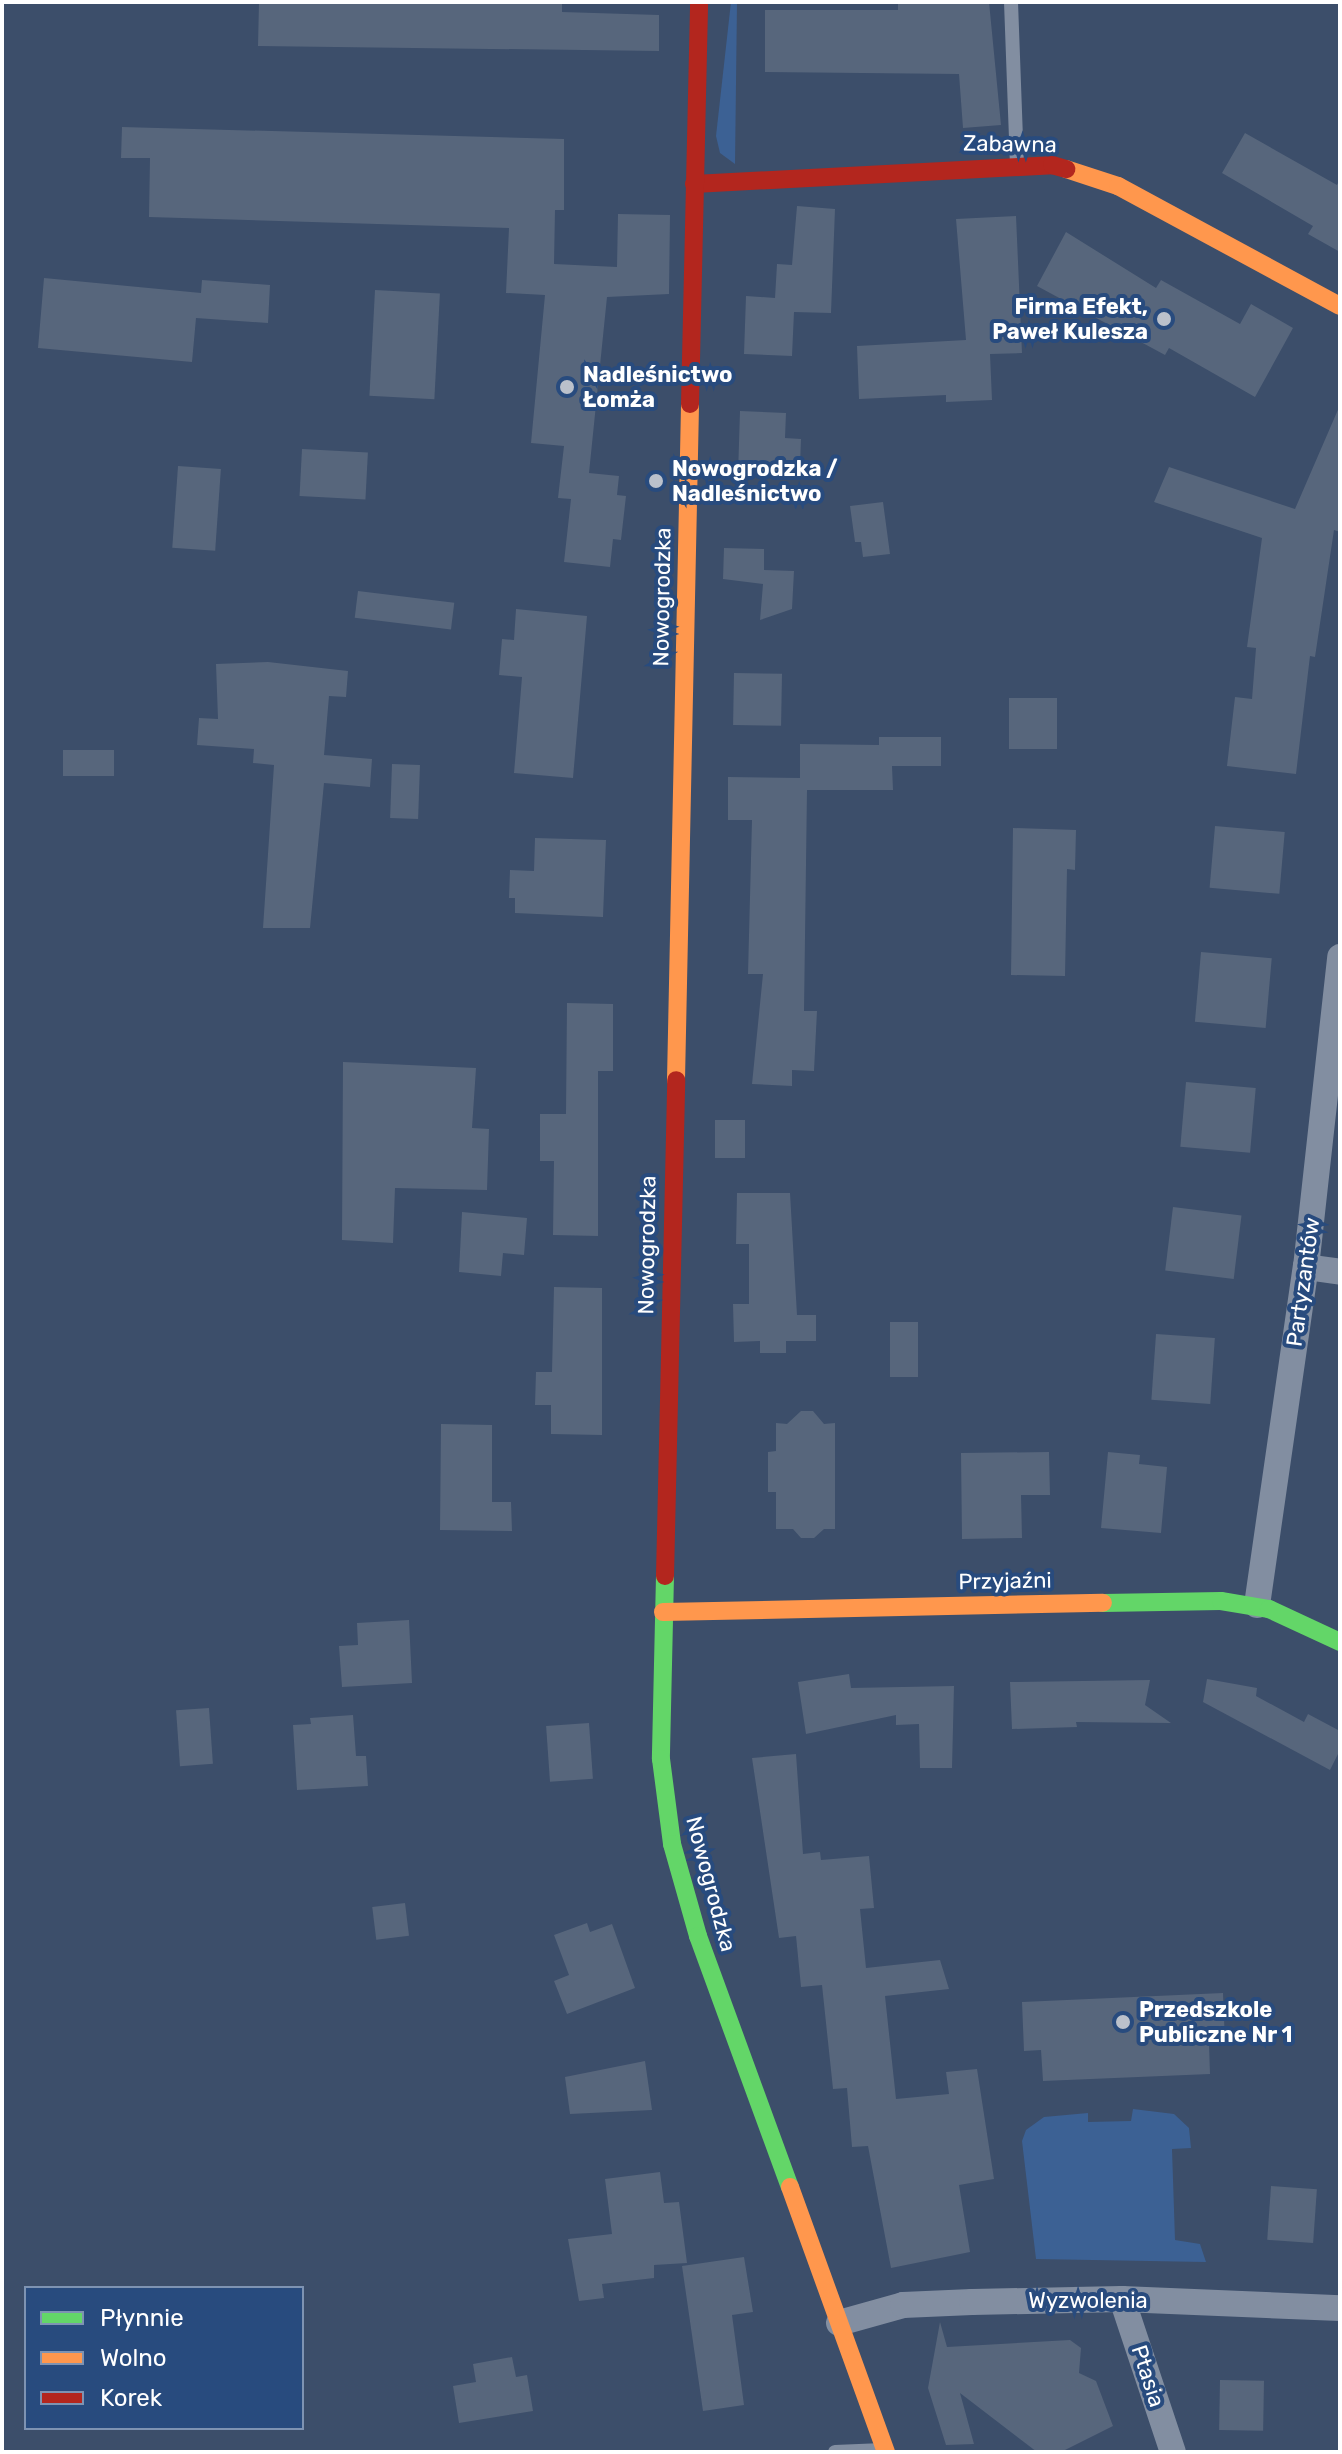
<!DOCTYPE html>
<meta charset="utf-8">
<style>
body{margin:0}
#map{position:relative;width:1342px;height:2454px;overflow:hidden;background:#3c4e6a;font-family:Rubik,sans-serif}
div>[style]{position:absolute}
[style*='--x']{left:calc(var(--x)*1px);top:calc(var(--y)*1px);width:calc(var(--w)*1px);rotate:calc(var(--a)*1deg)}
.green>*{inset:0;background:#3c6194}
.building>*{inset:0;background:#57667c;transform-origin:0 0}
.lane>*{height:14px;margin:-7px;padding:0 7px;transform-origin:7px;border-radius:7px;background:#828ea1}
.street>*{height:26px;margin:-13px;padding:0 13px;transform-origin:13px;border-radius:13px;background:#828ea1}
.fast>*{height:18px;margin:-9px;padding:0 9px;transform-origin:9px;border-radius:9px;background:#63d668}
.slow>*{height:18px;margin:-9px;padding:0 9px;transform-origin:9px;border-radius:9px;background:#ff974d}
.jam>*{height:18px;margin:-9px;padding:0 9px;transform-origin:9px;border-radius:9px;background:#b3261e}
.dots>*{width:22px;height:22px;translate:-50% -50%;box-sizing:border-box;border:4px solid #284b7e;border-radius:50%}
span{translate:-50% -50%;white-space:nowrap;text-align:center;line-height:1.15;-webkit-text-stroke:8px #284b7e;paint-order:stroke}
.street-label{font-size:22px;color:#fff}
.poi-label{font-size:22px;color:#fff;font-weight:700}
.right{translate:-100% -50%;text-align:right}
.left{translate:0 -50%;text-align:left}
.frame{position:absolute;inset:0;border:4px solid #fff;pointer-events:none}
.legend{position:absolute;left:24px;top:2286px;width:280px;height:144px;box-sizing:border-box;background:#284b7e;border:2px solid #7e93b2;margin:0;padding:10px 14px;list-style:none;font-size:24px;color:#fff}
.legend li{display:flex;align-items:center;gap:16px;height:40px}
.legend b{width:40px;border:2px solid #7e93b2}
</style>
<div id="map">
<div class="green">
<i style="clip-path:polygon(731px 2px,737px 2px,735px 164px,720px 153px,716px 136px)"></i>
<i style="clip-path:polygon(1133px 2109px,1174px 2114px,1189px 2128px,1191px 2148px,1172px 2149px,1175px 2240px,1200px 2244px,1206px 2262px,1036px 2259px,1022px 2141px,1026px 2130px,1044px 2117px,1088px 2113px,1088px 2122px,1131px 2121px)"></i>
</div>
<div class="building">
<i style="clip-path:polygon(259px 2px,562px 3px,562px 12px,659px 15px,659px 51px,258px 46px)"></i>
<i style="clip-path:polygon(898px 2px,989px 2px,1001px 125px,963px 128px,959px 74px,765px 72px,765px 10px,898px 10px)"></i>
<i style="clip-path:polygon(122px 127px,564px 139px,564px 210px,555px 210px,554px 264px,617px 267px,618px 214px,670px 215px,669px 294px,607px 297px,589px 473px,619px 476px,617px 495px,626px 496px,621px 540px,613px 539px,610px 567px,564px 562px,571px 499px,558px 498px,564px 446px,531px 443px,545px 295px,506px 293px,509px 228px,149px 217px,150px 158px,121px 158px)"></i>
<i style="clip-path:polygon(1245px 133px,1337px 185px,1340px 179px,1340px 252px,1308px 234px,1313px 226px,1222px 173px)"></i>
<i style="clip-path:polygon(797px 206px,835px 209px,831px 313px,794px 312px,792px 356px,744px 354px,746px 296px,775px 298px,777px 264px,792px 265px)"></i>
<i style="clip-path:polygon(1016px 216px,1022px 353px,990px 354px,992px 400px,946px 402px,946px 395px,859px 399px,857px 346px,966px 340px,956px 219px)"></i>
<i style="clip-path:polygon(1066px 232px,1156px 288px,1161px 280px,1240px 324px,1251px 304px,1293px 328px,1255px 397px,1169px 348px,1165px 355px,1037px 286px)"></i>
<i style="clip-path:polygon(44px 278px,201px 293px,202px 280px,270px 285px,268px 323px,196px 318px,192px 362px,38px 348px)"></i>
<i style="left:375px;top:290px;width:65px;height:106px;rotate:3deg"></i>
<i style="clip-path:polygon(1340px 405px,1340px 532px,1334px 530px,1315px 657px,1310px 656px,1296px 774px,1227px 766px,1235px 697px,1252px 699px,1256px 648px,1247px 647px,1262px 538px,1154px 502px,1169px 467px,1295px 509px)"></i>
<i style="clip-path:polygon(740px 411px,786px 413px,785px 438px,801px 439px,800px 466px,784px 465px,784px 477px,738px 475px)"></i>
<i style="left:302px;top:449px;width:66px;height:47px;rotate:3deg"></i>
<i style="left:178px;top:466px;width:43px;height:82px;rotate:4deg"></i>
<i style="clip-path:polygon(883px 502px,890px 554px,863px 557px,861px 542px,855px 542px,850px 506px)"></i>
<i style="clip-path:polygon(724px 548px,764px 549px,764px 578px,764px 570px,794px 571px,792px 609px,760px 620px,763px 584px,723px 579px)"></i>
<i style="left:358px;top:591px;width:97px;height:27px;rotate:7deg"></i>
<i style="clip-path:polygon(516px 609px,587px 616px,573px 778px,514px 773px,522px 677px,499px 675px,502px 639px,514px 640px)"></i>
<i style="clip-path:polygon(268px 662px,348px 671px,346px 697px,329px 696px,324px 755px,372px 759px,370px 787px,324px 783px,310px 928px,263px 928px,274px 765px,253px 763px,254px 749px,197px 745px,199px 718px,218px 719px,216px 664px)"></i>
<i style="left:734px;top:673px;width:48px;height:52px;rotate:1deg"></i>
<i style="left:1009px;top:698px;width:48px;height:51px"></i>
<i style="clip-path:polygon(879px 737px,941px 737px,941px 766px,892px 766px,893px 790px,807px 790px,804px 1011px,817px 1011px,814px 1071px,792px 1070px,792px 1086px,752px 1084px,763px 974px,748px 974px,752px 820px,728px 820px,728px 777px,800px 778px,800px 744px,879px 745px)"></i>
<i style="left:63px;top:750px;width:51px;height:26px"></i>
<i style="left:392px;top:764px;width:28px;height:54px;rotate:2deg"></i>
<i style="left:1215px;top:826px;width:70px;height:62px;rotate:5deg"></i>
<i style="clip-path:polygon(1013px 828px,1076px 830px,1075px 870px,1067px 869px,1065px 976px,1011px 975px)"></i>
<i style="clip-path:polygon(535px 838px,606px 840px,603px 917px,515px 913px,515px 898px,509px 898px,510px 870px,534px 871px)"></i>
<i style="left:1201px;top:952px;width:71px;height:70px;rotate:5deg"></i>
<i style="clip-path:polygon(567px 1003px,613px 1004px,613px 1071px,598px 1071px,598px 1236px,553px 1235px,554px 1161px,540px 1161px,540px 1114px,566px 1114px)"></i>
<i style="clip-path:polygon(343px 1062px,476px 1068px,472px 1128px,489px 1129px,487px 1190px,395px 1188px,393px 1243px,342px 1240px)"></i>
<i style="left:1186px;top:1082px;width:70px;height:65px;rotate:5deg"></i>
<i style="left:715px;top:1120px;width:30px;height:38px"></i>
<i style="clip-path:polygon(737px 1193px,790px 1193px,797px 1315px,816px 1315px,816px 1341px,786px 1341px,786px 1353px,760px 1353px,760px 1341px,734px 1342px,733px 1304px,749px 1304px,749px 1244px,736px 1244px)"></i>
<i style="left:1173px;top:1207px;width:69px;height:64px;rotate:7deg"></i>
<i style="clip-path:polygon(462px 1212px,527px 1218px,524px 1255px,503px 1253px,501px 1276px,459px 1272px)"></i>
<i style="clip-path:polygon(554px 1287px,602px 1288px,602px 1435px,551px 1434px,551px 1405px,535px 1405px,536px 1372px,552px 1372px)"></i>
<i style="left:890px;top:1322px;width:28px;height:55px"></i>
<i style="left:1156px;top:1334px;width:59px;height:66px;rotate:4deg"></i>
<i style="clip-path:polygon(801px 1411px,813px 1411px,824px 1424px,835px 1423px,835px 1529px,824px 1529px,814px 1538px,801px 1538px,793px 1529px,776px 1529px,776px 1492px,768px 1492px,768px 1452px,776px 1451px,776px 1423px,787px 1424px)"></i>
<i style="clip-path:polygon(441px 1424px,492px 1425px,492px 1502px,511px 1502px,512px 1531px,440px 1530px)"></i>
<i style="clip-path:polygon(1049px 1452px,1050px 1495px,1021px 1495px,1022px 1538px,962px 1539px,961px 1453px)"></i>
<i style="clip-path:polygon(1108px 1452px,1140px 1455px,1139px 1464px,1167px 1467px,1161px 1533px,1101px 1528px)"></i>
<i style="clip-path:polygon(409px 1620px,412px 1683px,342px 1687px,339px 1646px,358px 1645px,357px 1623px)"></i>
<i style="clip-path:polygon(849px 1674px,851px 1688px,954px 1686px,952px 1768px,920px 1768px,919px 1724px,896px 1725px,896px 1715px,806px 1734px,798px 1682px)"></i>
<i style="clip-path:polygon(1207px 1679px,1257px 1688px,1256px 1696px,1304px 1722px,1308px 1714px,1340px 1731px,1340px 1750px,1330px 1770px,1203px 1702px)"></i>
<i style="clip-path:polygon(1150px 1680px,1145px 1705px,1171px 1723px,1076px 1722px,1077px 1727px,1012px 1729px,1010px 1682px)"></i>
<i style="left:209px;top:1708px;width:56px;height:33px;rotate:86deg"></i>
<i style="clip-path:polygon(353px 1715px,356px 1756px,366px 1756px,368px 1786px,297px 1790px,293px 1725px,311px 1724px,310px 1718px)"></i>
<i style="left:589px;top:1723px;width:56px;height:43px;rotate:86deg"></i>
<i style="clip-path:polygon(796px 1754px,803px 1854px,820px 1852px,821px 1860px,869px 1856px,874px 1908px,860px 1909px,866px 1968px,940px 1960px,949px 1989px,885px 1996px,896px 2099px,949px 2094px,946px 2072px,977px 2069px,994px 2179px,959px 2185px,970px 2252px,891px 2268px,868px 2146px,852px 2147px,847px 2088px,833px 2089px,822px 1985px,801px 1987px,796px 1936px,779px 1938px,752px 1758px)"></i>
<i style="left:405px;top:1903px;width:33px;height:33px;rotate:83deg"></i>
<i style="clip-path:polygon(587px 1923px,590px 1932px,612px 1924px,635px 1988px,567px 2014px,554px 1981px,569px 1975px,554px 1935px)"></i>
<i style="clip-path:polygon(1223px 1993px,1225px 2043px,1209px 2043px,1210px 2074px,1043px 2081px,1041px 2050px,1024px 2051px,1022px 2002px)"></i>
<i style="clip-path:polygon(645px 2061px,652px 2110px,570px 2114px,565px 2077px)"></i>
<i style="clip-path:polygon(660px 2172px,664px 2203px,679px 2202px,687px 2263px,654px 2265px,654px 2278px,602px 2284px,604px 2298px,579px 2301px,568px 2239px,612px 2234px,605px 2179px)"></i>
<i style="left:1271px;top:2186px;width:46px;height:54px;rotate:4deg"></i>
<i style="clip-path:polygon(744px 2257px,753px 2312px,732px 2315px,744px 2405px,703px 2411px,682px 2266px)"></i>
<i style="clip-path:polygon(940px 2322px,947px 2347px,1070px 2340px,1081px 2348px,1079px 2373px,1096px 2381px,1113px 2426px,1061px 2452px,1037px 2452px,960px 2393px,974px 2444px,946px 2445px,928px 2388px)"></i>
<i style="clip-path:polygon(512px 2357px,516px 2377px,527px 2375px,533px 2411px,459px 2423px,453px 2386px,476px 2382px,473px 2364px)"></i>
<i style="left:1220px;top:2380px;width:44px;height:50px;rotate:1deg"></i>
</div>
<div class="lane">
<i style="--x:1011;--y:2;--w:161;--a:87.9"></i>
<i style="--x:835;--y:2452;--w:48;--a:-2.4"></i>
</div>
<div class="street">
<i style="--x:1306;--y:1267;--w:34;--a:8"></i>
<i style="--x:1257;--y:1605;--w:342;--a:-81.8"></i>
<i style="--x:1306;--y:1267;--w:312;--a:-83.7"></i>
<i style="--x:1122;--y:2299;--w:161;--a:71.6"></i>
<i style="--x:839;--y:2323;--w:66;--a:-15.7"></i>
<i style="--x:903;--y:2305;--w:69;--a:-2.5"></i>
<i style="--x:972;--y:2302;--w:150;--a:-1.1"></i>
<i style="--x:1122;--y:2299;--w:218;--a:2.4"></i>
</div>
<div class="fast">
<i style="--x:665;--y:1576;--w:183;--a:91.3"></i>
<i style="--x:661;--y:1759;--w:86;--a:82.6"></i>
<i style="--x:672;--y:1844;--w:96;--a:74.2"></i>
<i style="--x:698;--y:1936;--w:267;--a:69.9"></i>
<i style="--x:1103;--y:1603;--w:118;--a:-1"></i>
<i style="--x:1221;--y:1601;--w:49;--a:9.5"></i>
<i style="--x:1269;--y:1609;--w:78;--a:24.9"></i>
</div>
<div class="slow">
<i style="--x:1066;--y:169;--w:55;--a:18.1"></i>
<i style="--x:1118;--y:186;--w:252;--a:28.4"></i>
<i style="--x:676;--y:1080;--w:676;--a:-88.81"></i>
<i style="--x:663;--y:1612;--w:440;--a:-1.2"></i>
<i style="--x:790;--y:2187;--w:282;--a:70.1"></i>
</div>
<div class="jam">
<i style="--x:694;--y:184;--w:359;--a:-3"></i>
<i style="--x:1052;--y:165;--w:15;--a:16"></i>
<i style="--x:690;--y:404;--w:402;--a:-88.7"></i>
<i style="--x:665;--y:1576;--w:496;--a:-88.7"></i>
</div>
<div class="dots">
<i style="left:1164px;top:319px;background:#bbc1cb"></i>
<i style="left:567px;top:387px;background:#bbc1cb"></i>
<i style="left:656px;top:481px;background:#bbc1cb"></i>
<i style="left:1123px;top:2022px;background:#bbc1cb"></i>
</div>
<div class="street-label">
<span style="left:1010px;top:144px;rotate:1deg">Zabawna</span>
<span style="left:662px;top:597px;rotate:-89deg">Nowogrodzka</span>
<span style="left:647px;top:1245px;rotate:-89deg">Nowogrodzka</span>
<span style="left:1303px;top:1282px;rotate:-82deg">Partyzantów</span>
<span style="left:1005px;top:1581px;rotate:-1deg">Przyjaźni</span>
<span style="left:711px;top:1884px;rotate:75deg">Nowogrodzka</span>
<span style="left:1088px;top:2301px">Wyzwolenia</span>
<span style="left:1148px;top:2376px;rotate:72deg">Ptasia</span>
</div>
<div class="poi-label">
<span class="right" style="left:1148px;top:319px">Firma Efekt,<br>Paweł Kulesza</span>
<span class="left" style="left:583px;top:387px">Nadleśnictwo<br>Łomża</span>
<span class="left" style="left:672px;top:481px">Nowogrodzka /<br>Nadleśnictwo</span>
<span class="left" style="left:1139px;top:2022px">Przedszkole<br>Publiczne Nr 1</span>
</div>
<div class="frame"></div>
<ul class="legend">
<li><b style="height:10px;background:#63d668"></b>Płynnie</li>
<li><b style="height:10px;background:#ff974d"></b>Wolno</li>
<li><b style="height:10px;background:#b3261e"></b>Korek</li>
</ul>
</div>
